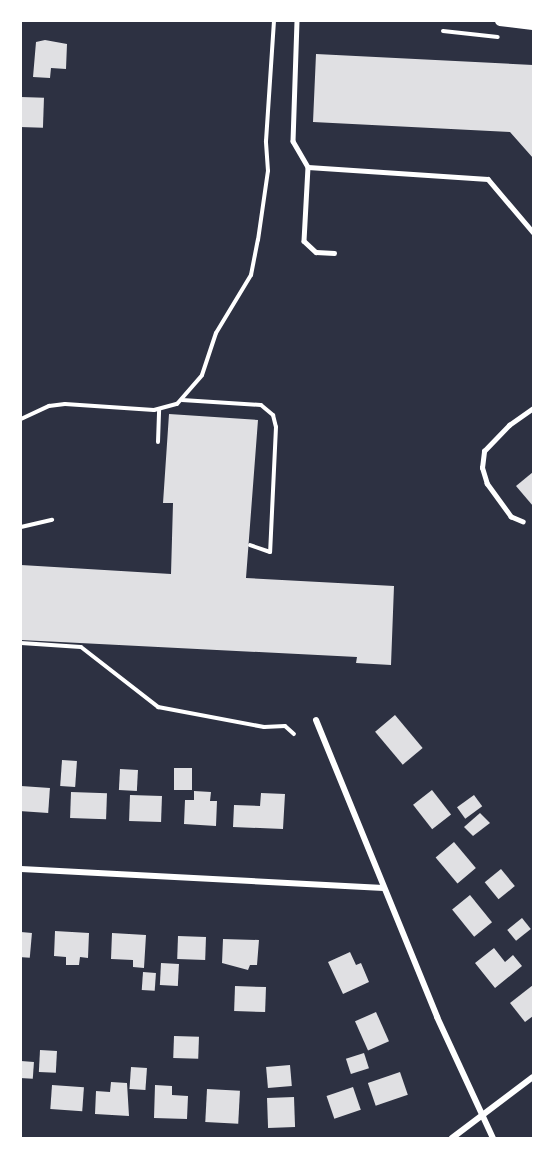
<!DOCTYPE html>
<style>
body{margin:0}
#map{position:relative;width:554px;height:1159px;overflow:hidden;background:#2d3142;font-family:"Sofia Sans Condensed",sans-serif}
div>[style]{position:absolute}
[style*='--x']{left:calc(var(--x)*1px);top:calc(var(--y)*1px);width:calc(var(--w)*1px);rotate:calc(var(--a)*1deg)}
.building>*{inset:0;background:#e0e0e3;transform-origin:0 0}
.path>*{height:4px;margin:-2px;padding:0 2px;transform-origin:2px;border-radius:2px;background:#fff}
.service>*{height:4.5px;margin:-2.25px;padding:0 2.25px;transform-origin:2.25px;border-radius:2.25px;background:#fff}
.minor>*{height:6px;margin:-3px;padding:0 3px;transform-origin:3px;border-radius:3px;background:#fff}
.tertiary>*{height:10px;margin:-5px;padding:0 5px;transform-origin:5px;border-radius:5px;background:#fff}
span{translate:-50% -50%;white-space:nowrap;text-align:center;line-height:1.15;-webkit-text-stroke:6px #fff;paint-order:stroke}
.frame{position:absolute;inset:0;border:22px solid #fff;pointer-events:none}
</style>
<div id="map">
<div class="building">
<i style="clip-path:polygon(45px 40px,67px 44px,66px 69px,51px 68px,50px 78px,33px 77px,36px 42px)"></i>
<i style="clip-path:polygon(316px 54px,533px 65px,533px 158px,510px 132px,313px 122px)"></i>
<i style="left:21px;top:97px;width:23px;height:30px;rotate:2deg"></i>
<i style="clip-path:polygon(169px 414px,258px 420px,246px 578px,394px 586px,391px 665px,356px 663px,357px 657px,21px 640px,21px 565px,171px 574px,173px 503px,163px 503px)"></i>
<i style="clip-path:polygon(533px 472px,533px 506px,516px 486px)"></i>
<i style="left:395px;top:715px;width:43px;height:26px;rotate:50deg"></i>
<i style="left:62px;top:760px;width:15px;height:26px;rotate:4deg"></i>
<i style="left:174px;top:768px;width:18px;height:22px"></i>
<i style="left:120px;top:769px;width:18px;height:21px;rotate:3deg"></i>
<i style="left:21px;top:786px;width:29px;height:25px;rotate:4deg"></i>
<i style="left:432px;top:790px;width:31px;height:24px;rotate:52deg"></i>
<i style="clip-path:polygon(194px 791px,211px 792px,210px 801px,217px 801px,216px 826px,184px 824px,185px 800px,194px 800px)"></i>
<i style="left:71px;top:792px;width:36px;height:26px;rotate:2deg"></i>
<i style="clip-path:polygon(261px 793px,285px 794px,283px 829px,233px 827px,234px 805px,260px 806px)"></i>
<i style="left:130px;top:795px;width:32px;height:26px;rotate:2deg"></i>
<i style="left:474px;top:795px;width:14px;height:21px;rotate:54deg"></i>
<i style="clip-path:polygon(480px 813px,490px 823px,473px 836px,464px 827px)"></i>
<i style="left:454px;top:842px;width:34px;height:24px;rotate:50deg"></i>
<i style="left:501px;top:869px;width:22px;height:21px;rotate:51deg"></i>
<i style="left:470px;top:895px;width:35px;height:23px;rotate:51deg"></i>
<i style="left:522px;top:918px;width:14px;height:19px;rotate:51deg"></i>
<i style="clip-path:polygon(55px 931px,89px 933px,88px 958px,80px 957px,79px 965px,66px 965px,66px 957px,54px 956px)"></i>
<i style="left:21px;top:932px;width:11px;height:25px;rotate:5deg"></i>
<i style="clip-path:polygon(112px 933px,146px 935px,144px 968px,133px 967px,133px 960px,111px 959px)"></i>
<i style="left:178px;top:936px;width:28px;height:23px;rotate:2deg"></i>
<i style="clip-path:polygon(223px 939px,259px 940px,257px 965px,250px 965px,248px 970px,222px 963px)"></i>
<i style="clip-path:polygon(494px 948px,505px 962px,513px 955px,522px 966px,495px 988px,475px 963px)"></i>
<i style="clip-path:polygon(350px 952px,356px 965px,361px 963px,369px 982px,343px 994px,328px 962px)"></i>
<i style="left:161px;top:963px;width:18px;height:22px;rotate:3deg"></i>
<i style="left:143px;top:972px;width:13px;height:18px;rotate:4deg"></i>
<i style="clip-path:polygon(533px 985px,533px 1016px,525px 1022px,510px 1003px)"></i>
<i style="left:235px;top:986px;width:31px;height:25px;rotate:2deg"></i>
<i style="left:376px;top:1012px;width:32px;height:23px;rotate:66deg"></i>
<i style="left:174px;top:1036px;width:25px;height:22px;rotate:2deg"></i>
<i style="left:40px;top:1050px;width:17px;height:22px;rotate:3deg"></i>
<i style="left:364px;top:1053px;width:16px;height:19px;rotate:72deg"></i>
<i style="left:21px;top:1061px;width:13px;height:17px;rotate:4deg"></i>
<i style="left:290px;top:1065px;width:21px;height:24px;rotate:85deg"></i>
<i style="left:131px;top:1067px;width:16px;height:22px;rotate:4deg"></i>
<i style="left:400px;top:1072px;width:24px;height:34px;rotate:71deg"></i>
<i style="clip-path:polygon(111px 1082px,127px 1083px,129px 1116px,95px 1114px,96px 1091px,110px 1092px)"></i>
<i style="left:52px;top:1085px;width:32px;height:24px;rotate:4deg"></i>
<i style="clip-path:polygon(155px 1085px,172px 1086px,172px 1095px,188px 1096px,187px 1119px,154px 1118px)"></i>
<i style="left:353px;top:1087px;width:24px;height:28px;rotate:71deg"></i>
<i style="left:207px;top:1089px;width:33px;height:33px;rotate:3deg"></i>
<i style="left:294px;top:1097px;width:30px;height:27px;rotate:88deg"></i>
</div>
<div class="path">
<i style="--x:443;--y:31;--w:55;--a:6.2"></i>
<i style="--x:182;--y:400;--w:79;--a:3.6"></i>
<i style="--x:261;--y:405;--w:16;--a:40"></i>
<i style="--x:273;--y:415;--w:12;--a:76"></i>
<i style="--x:276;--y:427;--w:125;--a:92.7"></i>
<i style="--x:270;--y:552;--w:21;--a:-161"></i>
<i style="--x:21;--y:419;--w:31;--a:-25"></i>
<i style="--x:49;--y:406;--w:16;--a:-7"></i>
<i style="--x:65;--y:404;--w:89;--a:3.9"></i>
<i style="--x:154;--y:410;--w:24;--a:-15"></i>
<i style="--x:177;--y:404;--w:38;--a:-49"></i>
<i style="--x:202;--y:375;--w:44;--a:-71.6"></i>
<i style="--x:216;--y:333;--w:68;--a:-58.9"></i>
<i style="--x:251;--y:275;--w:36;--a:-79"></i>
<i style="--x:258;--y:240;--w:70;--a:-81.8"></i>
<i style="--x:268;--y:171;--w:30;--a:-94"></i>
<i style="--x:266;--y:141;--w:120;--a:-86.2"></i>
<i style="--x:158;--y:442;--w:33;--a:-88"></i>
<i style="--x:21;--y:527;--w:32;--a:-13"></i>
<i style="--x:21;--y:643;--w:60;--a:3.8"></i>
<i style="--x:81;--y:647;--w:98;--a:37.9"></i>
<i style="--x:158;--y:707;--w:108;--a:10.7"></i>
<i style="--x:264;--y:727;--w:21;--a:-3"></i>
<i style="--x:285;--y:726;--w:12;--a:42"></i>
</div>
<div class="service">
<i style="--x:297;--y:21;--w:120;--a:91.9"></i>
<i style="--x:293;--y:141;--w:30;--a:60"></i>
<i style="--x:308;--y:167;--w:180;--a:3.8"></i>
<i style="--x:488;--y:179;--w:70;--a:49.7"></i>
<i style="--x:308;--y:167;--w:74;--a:93.1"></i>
<i style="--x:304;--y:241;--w:16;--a:43"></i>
<i style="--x:316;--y:252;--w:18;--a:3"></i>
<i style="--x:523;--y:522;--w:13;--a:-157"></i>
<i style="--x:511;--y:517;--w:41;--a:-126"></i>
<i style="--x:487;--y:484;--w:17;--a:-107"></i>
<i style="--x:482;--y:468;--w:17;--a:-83"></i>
<i style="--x:484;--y:451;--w:36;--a:-46"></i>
<i style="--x:509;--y:425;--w:29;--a:-35"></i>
</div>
<div class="minor">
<i style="--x:316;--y:720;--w:321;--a:67.8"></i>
<i style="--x:437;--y:1017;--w:133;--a:65.2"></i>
<i style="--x:21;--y:869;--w:363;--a:3"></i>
<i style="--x:452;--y:1138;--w:101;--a:-37"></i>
</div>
<div class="tertiary">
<i style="--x:500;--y:21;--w:33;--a:7"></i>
</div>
<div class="frame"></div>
</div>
